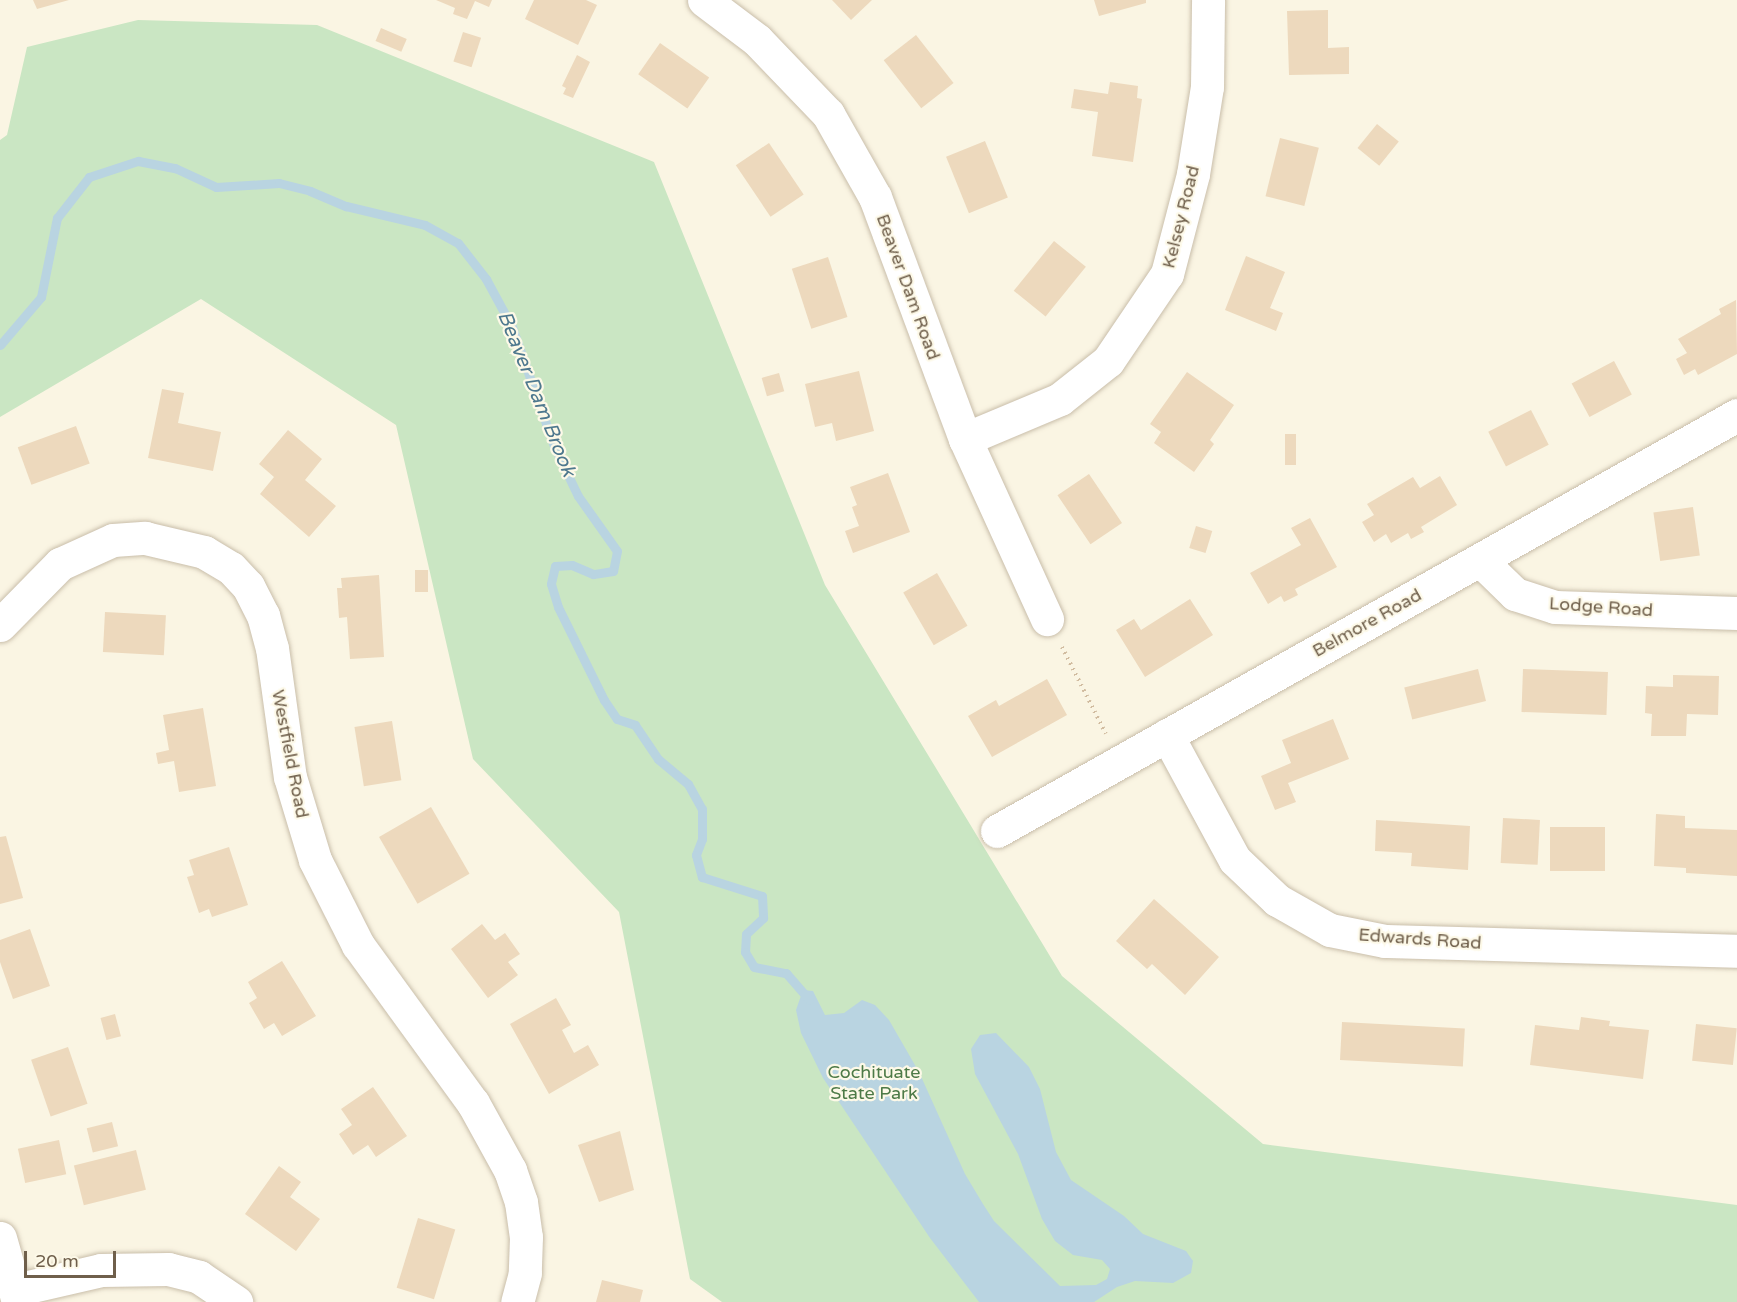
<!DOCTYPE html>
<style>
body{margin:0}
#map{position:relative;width:1737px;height:1302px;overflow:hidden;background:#faf5e3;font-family:"Varela Round",sans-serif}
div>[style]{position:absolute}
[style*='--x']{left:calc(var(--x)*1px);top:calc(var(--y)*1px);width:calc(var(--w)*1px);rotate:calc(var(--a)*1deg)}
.green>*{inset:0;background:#cae6c3}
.water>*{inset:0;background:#b9d4e1}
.stream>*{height:9px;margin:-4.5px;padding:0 4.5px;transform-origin:4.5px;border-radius:4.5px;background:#b9d4e1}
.building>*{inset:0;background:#edd9bd;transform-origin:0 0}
.path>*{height:4px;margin-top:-2px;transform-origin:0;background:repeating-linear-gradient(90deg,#d1bca0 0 1.5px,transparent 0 6px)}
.roads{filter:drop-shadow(0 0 2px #c9beaa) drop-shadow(0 0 2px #c9beaa)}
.minor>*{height:33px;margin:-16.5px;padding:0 16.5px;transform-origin:16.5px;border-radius:16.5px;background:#fff}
span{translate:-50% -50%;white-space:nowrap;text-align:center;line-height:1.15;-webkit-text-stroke:4.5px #fdf9e8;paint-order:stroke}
.street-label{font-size:18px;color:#6f5f4b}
.park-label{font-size:18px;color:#4d7a47}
.water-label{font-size:20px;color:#4e788e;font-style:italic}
.scale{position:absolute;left:24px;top:1251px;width:92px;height:27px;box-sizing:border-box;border:3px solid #6f5f4b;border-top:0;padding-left:8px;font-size:18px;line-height:21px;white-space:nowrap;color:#6f5f4b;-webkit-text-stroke:4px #fdf9e8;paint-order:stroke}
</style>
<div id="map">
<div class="green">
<i style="clip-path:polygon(138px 20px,317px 25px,654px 162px,825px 585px,1062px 976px,1263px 1144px,1737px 1205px,1737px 1302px,722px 1302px,690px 1279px,619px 912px,473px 759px,396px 425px,201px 299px,0 417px,0 140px,7px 135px,27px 47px)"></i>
</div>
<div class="water">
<i style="clip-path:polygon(803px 990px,813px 991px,825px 1015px,844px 1013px,862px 1000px,875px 1005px,889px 1020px,919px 1072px,965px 1174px,983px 1204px,994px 1221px,1060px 1286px,1096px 1285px,1107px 1279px,1110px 1269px,1102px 1260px,1073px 1255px,1055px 1241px,1042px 1219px,1018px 1154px,975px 1074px,971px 1049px,980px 1035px,996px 1033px,1029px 1067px,1040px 1089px,1056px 1152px,1071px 1180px,1124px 1216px,1143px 1234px,1186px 1251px,1193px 1261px,1191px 1273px,1173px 1283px,1135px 1281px,1117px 1287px,1094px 1302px,979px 1302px,930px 1238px,823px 1078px,801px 1033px,796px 1010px)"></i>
</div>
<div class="stream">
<i style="--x:0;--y:345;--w:63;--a:-49.5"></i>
<i style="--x:41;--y:297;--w:81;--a:-78.6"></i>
<i style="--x:57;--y:218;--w:52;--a:-52"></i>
<i style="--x:89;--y:177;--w:52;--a:-18.1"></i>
<i style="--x:138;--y:161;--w:38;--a:11"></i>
<i style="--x:175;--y:168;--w:45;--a:24.9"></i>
<i style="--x:216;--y:187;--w:63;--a:-3.6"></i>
<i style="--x:279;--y:183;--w:32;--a:14"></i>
<i style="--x:310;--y:191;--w:39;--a:23"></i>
<i style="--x:346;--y:206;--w:81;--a:13.5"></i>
<i style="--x:425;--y:225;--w:38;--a:29"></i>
<i style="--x:458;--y:243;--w:46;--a:52.1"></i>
<i style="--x:486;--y:279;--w:55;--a:61.6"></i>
<i style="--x:512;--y:327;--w:126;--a:70.6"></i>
<i style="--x:554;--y:446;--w:55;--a:64.4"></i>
<i style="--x:578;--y:496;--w:67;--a:54.7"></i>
<i style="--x:617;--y:551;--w:20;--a:101"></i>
<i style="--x:613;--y:571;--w:20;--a:171"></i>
<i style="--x:593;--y:574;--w:23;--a:-157"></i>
<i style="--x:572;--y:565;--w:17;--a:177"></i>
<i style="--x:555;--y:566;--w:18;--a:103"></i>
<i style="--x:551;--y:584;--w:24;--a:73"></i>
<i style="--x:558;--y:607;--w:104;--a:63.7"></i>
<i style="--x:604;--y:700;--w:23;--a:56"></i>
<i style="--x:617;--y:719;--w:19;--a:18"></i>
<i style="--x:635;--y:725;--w:41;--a:55.9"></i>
<i style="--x:658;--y:759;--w:39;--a:40"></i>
<i style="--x:688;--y:784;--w:29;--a:61"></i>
<i style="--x:702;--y:809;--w:30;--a:90"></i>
<i style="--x:702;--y:839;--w:17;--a:111"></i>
<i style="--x:696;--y:855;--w:23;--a:75"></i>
<i style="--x:702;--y:877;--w:63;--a:17.6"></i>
<i style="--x:762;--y:896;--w:22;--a:87"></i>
<i style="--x:763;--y:918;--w:23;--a:137"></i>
<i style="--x:746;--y:934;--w:18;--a:93"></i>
<i style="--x:745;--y:952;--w:17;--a:59"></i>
<i style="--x:754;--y:967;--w:33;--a:11"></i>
<i style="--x:786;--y:973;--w:35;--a:49"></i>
</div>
<div class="building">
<i style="clip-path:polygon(33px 0,69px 0,37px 9px)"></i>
<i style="clip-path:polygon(436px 0,492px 0,489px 7px,475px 1px,467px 19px,453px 14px,455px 8px)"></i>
<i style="clip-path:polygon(534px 0,586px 0,597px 5px,578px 45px,525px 19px)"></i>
<i style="clip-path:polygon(832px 0,872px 0,851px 20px)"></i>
<i style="clip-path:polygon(1094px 0,1146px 0,1146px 3px,1099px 16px)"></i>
<i style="clip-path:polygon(1328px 10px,1328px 48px,1349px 47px,1349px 74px,1289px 75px,1287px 11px)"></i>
<i style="left:381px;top:28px;width:28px;height:14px;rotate:23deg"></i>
<i style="left:463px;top:32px;width:19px;height:31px;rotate:18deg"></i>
<i style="left:916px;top:35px;width:61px;height:41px;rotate:52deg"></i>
<i style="left:660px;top:43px;width:60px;height:38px;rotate:35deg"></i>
<i style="clip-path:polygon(577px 55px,590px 62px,573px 98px,563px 94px,566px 88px,562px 86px)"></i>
<i style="clip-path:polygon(1110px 82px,1138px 86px,1137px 98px,1142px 99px,1133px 162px,1092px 156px,1098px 112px,1071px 108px,1074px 89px,1108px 94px)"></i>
<i style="left:1377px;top:124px;width:28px;height:31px;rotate:39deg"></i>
<i style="left:1280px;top:138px;width:40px;height:60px;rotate:14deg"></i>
<i style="left:985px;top:141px;width:61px;height:42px;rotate:68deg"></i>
<i style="left:769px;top:143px;width:62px;height:40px;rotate:56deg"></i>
<i style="left:1054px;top:241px;width:41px;height:64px;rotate:39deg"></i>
<i style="clip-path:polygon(1246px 256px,1285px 272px,1270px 308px,1283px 313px,1276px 331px,1225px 310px)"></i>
<i style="left:828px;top:257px;width:63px;height:38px;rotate:72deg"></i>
<i style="clip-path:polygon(1736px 300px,1737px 354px,1698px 375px,1695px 369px,1684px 375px,1676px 359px,1687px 353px,1678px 339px,1721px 314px,1719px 309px)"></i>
<i style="left:1614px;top:361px;width:38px;height:48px;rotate:62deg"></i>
<i style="clip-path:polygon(859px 371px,874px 431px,836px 441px,832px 423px,815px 427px,805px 384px)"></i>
<i style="clip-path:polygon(1187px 372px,1234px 405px,1210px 440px,1214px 444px,1194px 472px,1154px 443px,1161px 432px,1150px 424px)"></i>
<i style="left:779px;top:373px;width:19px;height:18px;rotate:74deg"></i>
<i style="clip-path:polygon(162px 389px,184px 393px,178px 423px,221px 432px,213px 471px,148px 458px)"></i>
<i style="left:1531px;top:410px;width:39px;height:48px;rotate:63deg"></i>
<i style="left:76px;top:426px;width:40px;height:62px;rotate:70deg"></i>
<i style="clip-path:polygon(288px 430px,322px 459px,305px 480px,336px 506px,309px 537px,260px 494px,274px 477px,259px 464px)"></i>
<i style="left:1285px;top:434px;width:11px;height:31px"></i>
<i style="clip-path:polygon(888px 473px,910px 532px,853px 553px,845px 531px,859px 526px,852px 507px,857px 505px,850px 487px)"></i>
<i style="left:1089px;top:474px;width:59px;height:38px;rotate:56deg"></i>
<i style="clip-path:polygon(1440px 476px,1457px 505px,1421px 527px,1424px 532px,1411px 539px,1408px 533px,1391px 543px,1386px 534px,1374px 542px,1362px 522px,1374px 515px,1367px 504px,1413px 477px,1420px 488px)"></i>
<i style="left:1693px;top:507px;width:49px;height:40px;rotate:82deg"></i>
<i style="clip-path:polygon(1310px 518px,1337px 567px,1295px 589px,1298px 595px,1284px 602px,1281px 596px,1268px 604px,1250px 573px,1301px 545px,1291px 528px)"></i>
<i style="left:1196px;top:526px;width:17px;height:23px;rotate:17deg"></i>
<i style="left:415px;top:570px;width:13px;height:22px"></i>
<i style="left:937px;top:573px;width:61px;height:39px;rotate:60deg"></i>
<i style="clip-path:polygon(379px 575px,384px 657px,350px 659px,347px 617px,339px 618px,337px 588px,342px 588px,341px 578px)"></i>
<i style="clip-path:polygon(1190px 599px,1213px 635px,1145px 677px,1116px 630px,1134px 619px,1141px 630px)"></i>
<i style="left:105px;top:612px;width:61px;height:40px;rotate:3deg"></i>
<i style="left:1478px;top:669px;width:33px;height:76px;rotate:76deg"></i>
<i style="left:1523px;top:669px;width:85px;height:43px;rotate:2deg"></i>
<i style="clip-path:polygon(1673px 675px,1719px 676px,1718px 715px,1687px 714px,1686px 736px,1651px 736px,1652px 714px,1645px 713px,1646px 686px,1673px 687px)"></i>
<i style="clip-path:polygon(1047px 679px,1067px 715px,992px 757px,968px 716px,996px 700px,999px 706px)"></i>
<i style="clip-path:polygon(203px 708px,216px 786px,179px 792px,174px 761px,158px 764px,156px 753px,169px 750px,163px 715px)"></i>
<i style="clip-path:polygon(1333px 719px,1349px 759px,1288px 783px,1296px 802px,1275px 810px,1261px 776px,1291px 763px,1282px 740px)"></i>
<i style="left:392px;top:721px;width:60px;height:38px;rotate:81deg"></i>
<i style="left:431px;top:807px;width:77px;height:60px;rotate:60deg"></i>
<i style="clip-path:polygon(1656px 814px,1685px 816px,1685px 828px,1737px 830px,1737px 876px,1686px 873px,1686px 868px,1654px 866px)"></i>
<i style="left:1503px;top:818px;width:37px;height:45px;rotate:3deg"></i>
<i style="clip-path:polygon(1376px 820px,1470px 826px,1468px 870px,1411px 866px,1412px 853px,1375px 851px)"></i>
<i style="left:1550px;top:827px;width:55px;height:44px"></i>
<i style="clip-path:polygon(6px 836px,23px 898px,0 904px,0 837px)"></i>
<i style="clip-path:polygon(229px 847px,248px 905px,212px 917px,209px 909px,199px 913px,187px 877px,194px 875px,189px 860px)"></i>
<i style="clip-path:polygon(1154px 899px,1219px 957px,1185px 995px,1152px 964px,1147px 969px,1116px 941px)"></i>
<i style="clip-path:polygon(482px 924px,495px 940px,505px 933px,520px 954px,508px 962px,518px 975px,488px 998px,451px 949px)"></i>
<i style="clip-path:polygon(30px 929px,50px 986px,13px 999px,0 962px,0 940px)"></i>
<i style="clip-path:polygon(282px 961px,316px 1016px,282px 1036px,274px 1023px,264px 1029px,249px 1003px,257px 998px,248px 982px)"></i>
<i style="clip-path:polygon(556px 998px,571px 1025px,562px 1030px,574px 1053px,588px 1045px,599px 1065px,549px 1094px,510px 1024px)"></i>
<i style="left:115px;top:1014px;width:23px;height:15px;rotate:75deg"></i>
<i style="clip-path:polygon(1581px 1017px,1610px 1021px,1609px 1026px,1649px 1030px,1643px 1079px,1530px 1065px,1535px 1025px,1579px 1030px)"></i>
<i style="left:1342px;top:1022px;width:123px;height:38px;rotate:3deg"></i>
<i style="left:1696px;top:1024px;width:41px;height:37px;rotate:6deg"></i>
<i style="left:68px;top:1047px;width:60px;height:39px;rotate:71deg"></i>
<i style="clip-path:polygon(373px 1087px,407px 1136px,376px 1157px,368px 1145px,353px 1155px,339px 1134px,352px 1125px,341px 1109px)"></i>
<i style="left:112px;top:1122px;width:25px;height:26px;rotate:76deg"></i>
<i style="clip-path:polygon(620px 1131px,634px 1190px,599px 1202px,578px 1145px)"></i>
<i style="left:59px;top:1140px;width:35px;height:42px;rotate:78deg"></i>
<i style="left:136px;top:1150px;width:41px;height:64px;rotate:76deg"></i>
<i style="clip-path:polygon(279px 1166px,301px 1182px,290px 1197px,320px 1219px,296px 1251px,245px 1214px)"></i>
<i style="left:418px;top:1218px;width:39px;height:73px;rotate:17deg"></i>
<i style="clip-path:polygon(602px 1280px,643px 1290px,640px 1302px,596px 1302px)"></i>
</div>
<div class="path">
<i style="--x:1062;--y:647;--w:97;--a:63.2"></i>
</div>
<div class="roads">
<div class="minor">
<i style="--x:704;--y:0;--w:66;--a:37"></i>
<i style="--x:757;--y:40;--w:103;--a:46.2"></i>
<i style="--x:828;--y:114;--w:95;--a:60.5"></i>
<i style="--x:875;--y:197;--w:258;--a:69.6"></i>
<i style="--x:965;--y:439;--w:198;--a:65.5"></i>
<i style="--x:965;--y:439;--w:103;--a:-22.8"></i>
<i style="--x:1060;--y:399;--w:61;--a:-38.4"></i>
<i style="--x:1108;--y:361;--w:105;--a:-55.9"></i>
<i style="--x:1167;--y:274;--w:103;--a:-75.4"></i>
<i style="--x:1193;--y:174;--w:88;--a:-80.9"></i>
<i style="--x:1207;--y:87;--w:87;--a:-89.3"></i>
<i style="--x:1480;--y:560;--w:49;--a:44.2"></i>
<i style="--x:1515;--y:594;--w:42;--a:18"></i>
<i style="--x:1555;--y:607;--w:182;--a:1.9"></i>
<i style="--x:0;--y:625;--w:86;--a:-45.5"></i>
<i style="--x:60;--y:564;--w:58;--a:-24.4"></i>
<i style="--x:113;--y:540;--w:32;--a:-4"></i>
<i style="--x:145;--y:538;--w:61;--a:13.3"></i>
<i style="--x:204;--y:552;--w:31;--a:31"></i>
<i style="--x:231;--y:568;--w:25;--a:47"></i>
<i style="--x:248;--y:586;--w:33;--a:63"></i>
<i style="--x:263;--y:615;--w:34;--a:75"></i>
<i style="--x:272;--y:648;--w:130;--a:82.1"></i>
<i style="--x:290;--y:777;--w:87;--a:73.2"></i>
<i style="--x:315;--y:860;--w:95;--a:63.2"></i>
<i style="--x:358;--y:945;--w:195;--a:54"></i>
<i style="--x:473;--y:1103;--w:77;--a:61.1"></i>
<i style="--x:510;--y:1170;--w:34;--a:71"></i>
<i style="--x:521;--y:1202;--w:35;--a:82"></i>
<i style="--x:526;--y:1237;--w:36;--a:92"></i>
<i style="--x:525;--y:1273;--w:30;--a:105"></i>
<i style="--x:1167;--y:735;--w:142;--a:61.5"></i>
<i style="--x:1235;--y:860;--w:58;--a:43.6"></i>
<i style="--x:1277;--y:900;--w:61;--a:29.5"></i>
<i style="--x:1330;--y:930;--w:56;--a:11.3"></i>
<i style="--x:1385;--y:941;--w:352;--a:1.6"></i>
<i style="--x:997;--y:831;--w:849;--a:-29.34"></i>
<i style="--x:0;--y:1238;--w:66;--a:74.3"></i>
<i style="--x:15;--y:1290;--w:88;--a:-13.1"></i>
<i style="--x:101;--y:1270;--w:67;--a:-0.9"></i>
<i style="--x:168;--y:1269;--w:32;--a:14"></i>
<i style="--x:199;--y:1277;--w:45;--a:34"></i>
</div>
</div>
<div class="street-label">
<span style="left:1181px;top:217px;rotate:-76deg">Kelsey Road</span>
<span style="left:908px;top:287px;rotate:70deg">Beaver Dam Road</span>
<span style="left:1601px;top:607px;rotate:4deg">Lodge Road</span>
<span style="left:1367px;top:623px;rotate:-29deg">Belmore Road</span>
<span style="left:290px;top:754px;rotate:79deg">Westfield Road</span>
<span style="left:1420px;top:939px;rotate:4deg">Edwards Road</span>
</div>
<div class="park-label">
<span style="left:874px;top:1083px">Cochituate<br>State Park</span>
</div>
<div class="water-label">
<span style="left:536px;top:394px;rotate:68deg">Beaver Dam Brook</span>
</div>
<div class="scale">20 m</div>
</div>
